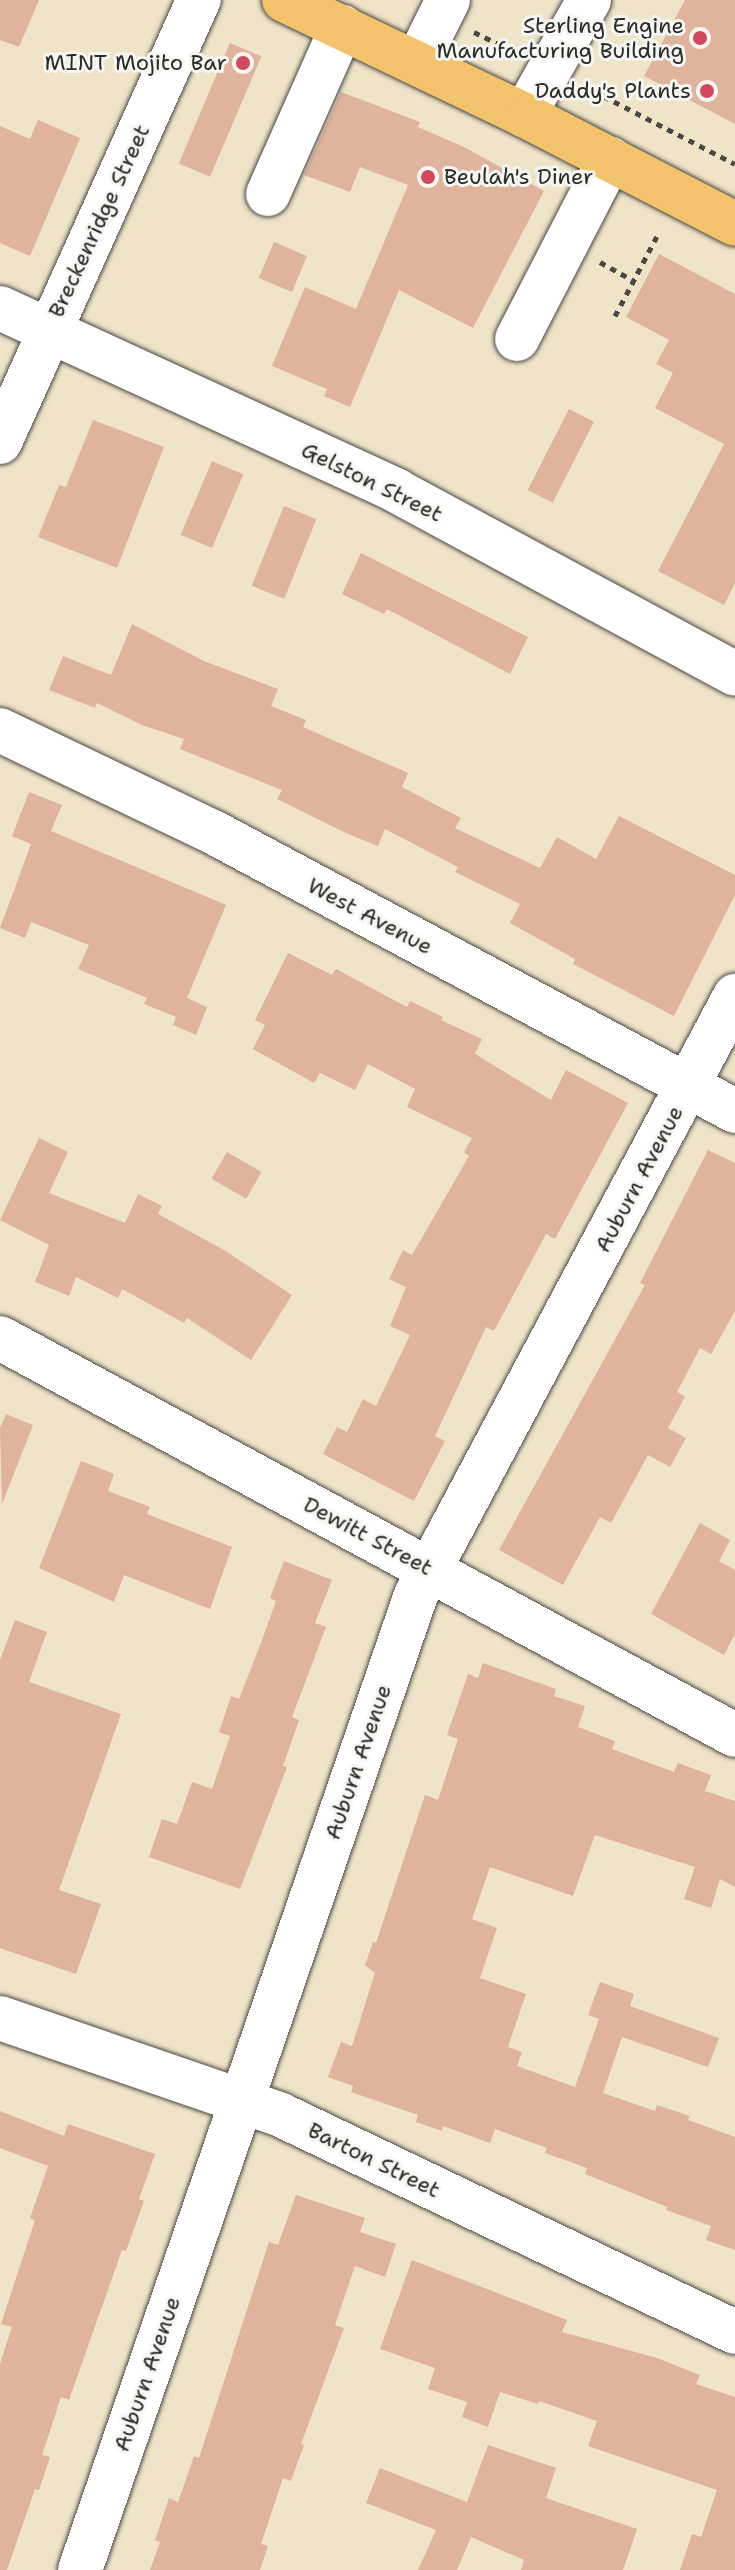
<!DOCTYPE html>
<style>
body{margin:0}
#map{position:relative;width:735px;height:2570px;overflow:hidden;background:#efe3c8;font-family:"Shantell Sans",sans-serif}
div>[style]{position:absolute}
[style*='--x']{left:calc(var(--x)*1px);top:calc(var(--y)*1px);width:calc(var(--w)*1px);rotate:calc(var(--a)*1deg)}
.building>*{inset:0;background:#dfb39c;transform-origin:0 0}
.path>*{height:5px;margin-top:-2.5px;transform-origin:0;background:repeating-linear-gradient(90deg,#484743 0 6px,transparent 0 12px)}
.roads{filter:drop-shadow(0 0 2px #484743) drop-shadow(0 0 2px #484743)}
.minor>*{height:44px;margin:-22px;padding:0 22px;transform-origin:22px;border-radius:22px;background:#fff}
.major>*{height:44px;margin:-22px;padding:0 22px;transform-origin:22px;border-radius:22px;background:#f2c36a}
.dots>*{width:22px;height:22px;translate:-50% -50%;box-sizing:border-box;border:4px solid #f6f6f2;border-radius:50%}
span{translate:-50% -50%;white-space:nowrap;text-align:center;line-height:1.15;-webkit-text-stroke:6px #f6f6f2;paint-order:stroke}
.poi-label{font-size:22px;color:#2b2b2b}
.right{translate:-100% -50%;text-align:right}
.left{translate:0 -50%;text-align:left}
.street-label{font-size:22px;color:#2b2b2b}
</style>
<div id="map">
<div class="building">
<i style="clip-path:polygon(0 0,39px 0,19px 47px,0 40px)"></i>
<i style="clip-path:polygon(685px 0,735px 0,735px 124px,644px 76px)"></i>
<i style="left:230px;top:43px;width:34px;height:131px;rotate:23deg"></i>
<i style="clip-path:polygon(341px 92px,420px 122px,418px 127px,466px 148px,544px 191px,473px 328px,399px 290px,350px 407px,324px 396px,327px 389px,272px 366px,305px 287px,356px 309px,408px 185px,360px 167px,350px 192px,304px 175px)"></i>
<i style="clip-path:polygon(38px 120px,80px 138px,30px 256px,0 243px,0 126px,30px 139px)"></i>
<i style="left:274px;top:242px;width:36px;height:39px;rotate:23deg"></i>
<i style="clip-path:polygon(659px 254px,735px 294px,735px 583px,724px 605px,658px 571px,724px 444px,655px 408px,673px 373px,656px 364px,669px 340px,626px 317px)"></i>
<i style="left:569px;top:409px;width:28px;height:91px;rotate:27deg"></i>
<i style="clip-path:polygon(93px 420px,164px 447px,117px 568px,38px 537px,59px 485px,66px 487px)"></i>
<i style="left:212px;top:461px;width:34px;height:80px;rotate:23deg"></i>
<i style="left:284px;top:506px;width:35px;height:86px;rotate:22deg"></i>
<i style="clip-path:polygon(361px 553px,528px 637px,510px 674px,387px 609px,384px 614px,342px 594px)"></i>
<i style="clip-path:polygon(132px 624px,204px 661px,278px 689px,271px 706px,306px 720px,303px 727px,408px 773px,402px 787px,461px 818px,455px 828px,540px 868px,557px 837px,596px 859px,619px 816px,735px 875px,735px 895px,674px 1016px,573px 964px,575px 959px,510px 923px,520px 904px,455px 872px,458px 867px,385px 829px,378px 846px,346px 833px,277px 799px,282px 790px,180px 749px,184px 739px,142px 725px,97px 703px,95px 708px,49px 690px,63px 656px,111px 675px)"></i>
<i style="clip-path:polygon(29px 792px,62px 805px,51px 831px,226px 905px,187px 998px,207px 1007px,196px 1035px,173px 1025px,176px 1017px,144px 1004px,147px 998px,78px 969px,89px 945px,31px 922px,25px 938px,0 928px,31px 844px,12px 836px)"></i>
<i style="clip-path:polygon(288px 953px,332px 975px,336px 969px,407px 1007px,410px 1001px,443px 1017px,441px 1020px,482px 1039px,475px 1054px,551px 1100px,566px 1070px,628px 1103px,555px 1239px,546px 1234px,494px 1331px,486px 1327px,435px 1436px,445px 1441px,414px 1501px,323px 1454px,337px 1427px,347px 1432px,363px 1399px,376px 1406px,410px 1335px,390px 1326px,406px 1287px,389px 1279px,403px 1250px,412px 1255px,469px 1156px,464px 1152px,472px 1138px,407px 1107px,415px 1089px,368px 1064px,355px 1090px,320px 1073px,314px 1083px,253px 1049px,265px 1025px,255px 1020px)"></i>
<i style="clip-path:polygon(39px 1138px,68px 1152px,49px 1193px,125px 1223px,138px 1194px,162px 1206px,158px 1214px,224px 1250px,292px 1295px,251px 1360px,187px 1318px,184px 1323px,122px 1289px,118px 1298px,76px 1277px,69px 1296px,35px 1282px,49px 1245px,0 1220px)"></i>
<i style="clip-path:polygon(708px 1150px,735px 1163px,735px 1311px,711px 1354px,700px 1348px,677px 1392px,685px 1397px,668px 1428px,686px 1438px,670px 1467px,648px 1455px,611px 1523px,600px 1517px,563px 1585px,499px 1550px,645px 1285px,640px 1283px)"></i>
<i style="left:227px;top:1152px;width:40px;height:31px;rotate:30deg"></i>
<i style="clip-path:polygon(6px 1414px,33px 1425px,2px 1504px,0 1428px)"></i>
<i style="clip-path:polygon(81px 1461px,114px 1474px,108px 1491px,150px 1507px,147px 1514px,232px 1547px,210px 1609px,124px 1575px,114px 1602px,39px 1568px)"></i>
<i style="clip-path:polygon(700px 1523px,730px 1540px,719px 1561px,735px 1570px,735px 1634px,724px 1655px,651px 1614px)"></i>
<i style="clip-path:polygon(284px 1561px,332px 1580px,315px 1623px,326px 1627px,292px 1717px,299px 1720px,283px 1766px,287px 1767px,240px 1889px,149px 1857px,162px 1819px,177px 1824px,192px 1782px,212px 1789px,230px 1736px,219px 1732px,231px 1696px,239px 1699px,261px 1643px,276px 1601px,270px 1598px)"></i>
<i style="clip-path:polygon(15px 1620px,47px 1632px,29px 1682px,121px 1714px,59px 1890px,101px 1904px,76px 1974px,0 1948px,0 1660px)"></i>
<i style="clip-path:polygon(483px 1663px,556px 1689px,554px 1696px,585px 1706px,578px 1727px,615px 1741px,612px 1749px,674px 1772px,678px 1763px,711px 1775px,705px 1791px,735px 1801px,735px 1887px,720px 1879px,711px 1908px,684px 1899px,695px 1867px,595px 1835px,573px 1896px,490px 1867px,472px 1919px,497px 1928px,480px 1978px,526px 1994px,508px 2047px,522px 2052px,517px 2066px,575px 2087px,599px 2019px,588px 2015px,600px 1982px,634px 1994px,630px 2006px,719px 2038px,708px 2067px,622px 2037px,603px 2093px,655px 2111px,657px 2105px,690px 2116px,688px 2120px,735px 2137px,735px 2250px,706px 2240px,711px 2226px,666px 2210px,667px 2207px,585px 2174px,587px 2168px,545px 2153px,547px 2148px,495px 2129px,490px 2143px,443px 2126px,442px 2131px,416px 2122px,418px 2115px,351px 2092px,353px 2086px,328px 2077px,341px 2042px,352px 2046px,375px 1973px,365px 1965px,373px 1942px,376px 1943px,425px 1795px,438px 1800px,458px 1739px,447px 1735px,468px 1674px,478px 1678px)"></i>
<i style="clip-path:polygon(0 2111px,64px 2136px,68px 2124px,155px 2154px,139px 2199px,144px 2201px,126px 2251px,122px 2250px,69px 2400px,61px 2397px,42px 2455px,50px 2457px,39px 2490px,35px 2489px,7px 2570px,0 2570px,0 2364px,12px 2327px,1px 2324px,35px 2220px,30px 2218px,48px 2166px,0 2148px)"></i>
<i style="clip-path:polygon(296px 2195px,365px 2218px,360px 2232px,396px 2244px,385px 2277px,355px 2266px,335px 2325px,344px 2328px,301px 2444px,304px 2445px,291px 2481px,283px 2478px,261px 2544px,268px 2546px,260px 2570px,150px 2570px,160px 2542px,155px 2540px,169px 2498px,178px 2502px,194px 2456px,199px 2458px,269px 2242px,278px 2245px)"></i>
<i style="clip-path:polygon(412px 2260px,567px 2320px,562px 2332px,657px 2358px,700px 2375px,696px 2384px,735px 2397px,735px 2570px,680px 2570px,692px 2534px,701px 2537px,717px 2490px,588px 2446px,597px 2421px,539px 2401px,538px 2404px,500px 2392px,488px 2427px,462px 2417px,467px 2402px,428px 2389px,435px 2368px,380px 2349px)"></i>
<i style="clip-path:polygon(488px 2445px,556px 2468px,546px 2498px,637px 2529px,623px 2570px,521px 2570px,524px 2560px,471px 2537px,457px 2570px,418px 2570px,436px 2530px,366px 2503px,380px 2468px,467px 2502px)"></i>
</div>
<div class="path">
<i style="--x:474;--y:32;--w:46;--a:26"></i>
<i style="--x:582;--y:85;--w:172;--a:27.3"></i>
<i style="--x:600;--y:262;--w:39;--a:29"></i>
<i style="--x:615;--y:316;--w:90;--a:-62.3"></i>
</div>
<div class="roads">
<div class="minor">
<i style="--x:417;--y:62;--w:69;--a:-63.4"></i>
<i style="--x:524;--y:115;--w:132;--a:-60.5"></i>
<i style="--x:268;--y:194;--w:183;--a:-66.1"></i>
<i style="--x:0;--y:308;--w:437;--a:24.7"></i>
<i style="--x:397;--y:491;--w:384;--a:28.4"></i>
<i style="--x:517;--y:339;--w:203;--a:-62.7"></i>
<i style="--x:0;--y:442;--w:485;--a:-65.8"></i>
<i style="--x:0;--y:730;--w:236;--a:25.6"></i>
<i style="--x:213;--y:832;--w:592;--a:28.12"></i>
<i style="--x:0;--y:1338;--w:835;--a:28.38"></i>
<i style="--x:0;--y:2018;--w:297;--a:19"></i>
<i style="--x:281;--y:2115;--w:503;--a:25.55"></i>
<i style="--x:80;--y:2570;--w:1031;--a:-70.99"></i>
<i style="--x:416;--y:1595;--w:679;--a:-61.96"></i>
</div>
<div class="major">
<i style="--x:284;--y:0;--w:266;--a:25.6"></i>
<i style="--x:524;--y:115;--w:237;--a:27.3"></i>
</div>
</div>
<div class="dots">
<i style="left:700px;top:38px;background:#d1495b"></i>
<i style="left:243px;top:63px;background:#d1495b"></i>
<i style="left:707px;top:91px;background:#d1495b"></i>
<i style="left:428px;top:177px;background:#d1495b"></i>
</div>
<div class="poi-label">
<span class="right" style="left:684px;top:38px">Sterling Engine<br>Manufacturing Building</span>
<span class="right" style="left:227px;top:63px">MINT Mojito Bar</span>
<span class="right" style="left:691px;top:91px">Daddy's Plants</span>
<span class="left" style="left:444px;top:177px">Beulah's Diner</span>
</div>
<div class="street-label">
<span style="left:99px;top:221px;rotate:-65deg">Breckenridge Street</span>
<span style="left:372px;top:482px;rotate:26deg">Gelston Street</span>
<span style="left:370px;top:916px;rotate:28deg">West Avenue</span>
<span style="left:639px;top:1179px;rotate:-62deg">Auburn Avenue</span>
<span style="left:368px;top:1536px;rotate:28deg">Dewitt Street</span>
<span style="left:358px;top:1762px;rotate:-71deg">Auburn Avenue</span>
<span style="left:374px;top:2160px;rotate:26deg">Barton Street</span>
<span style="left:147px;top:2374px;rotate:-71deg">Auburn Avenue</span>
</div>
</div>
